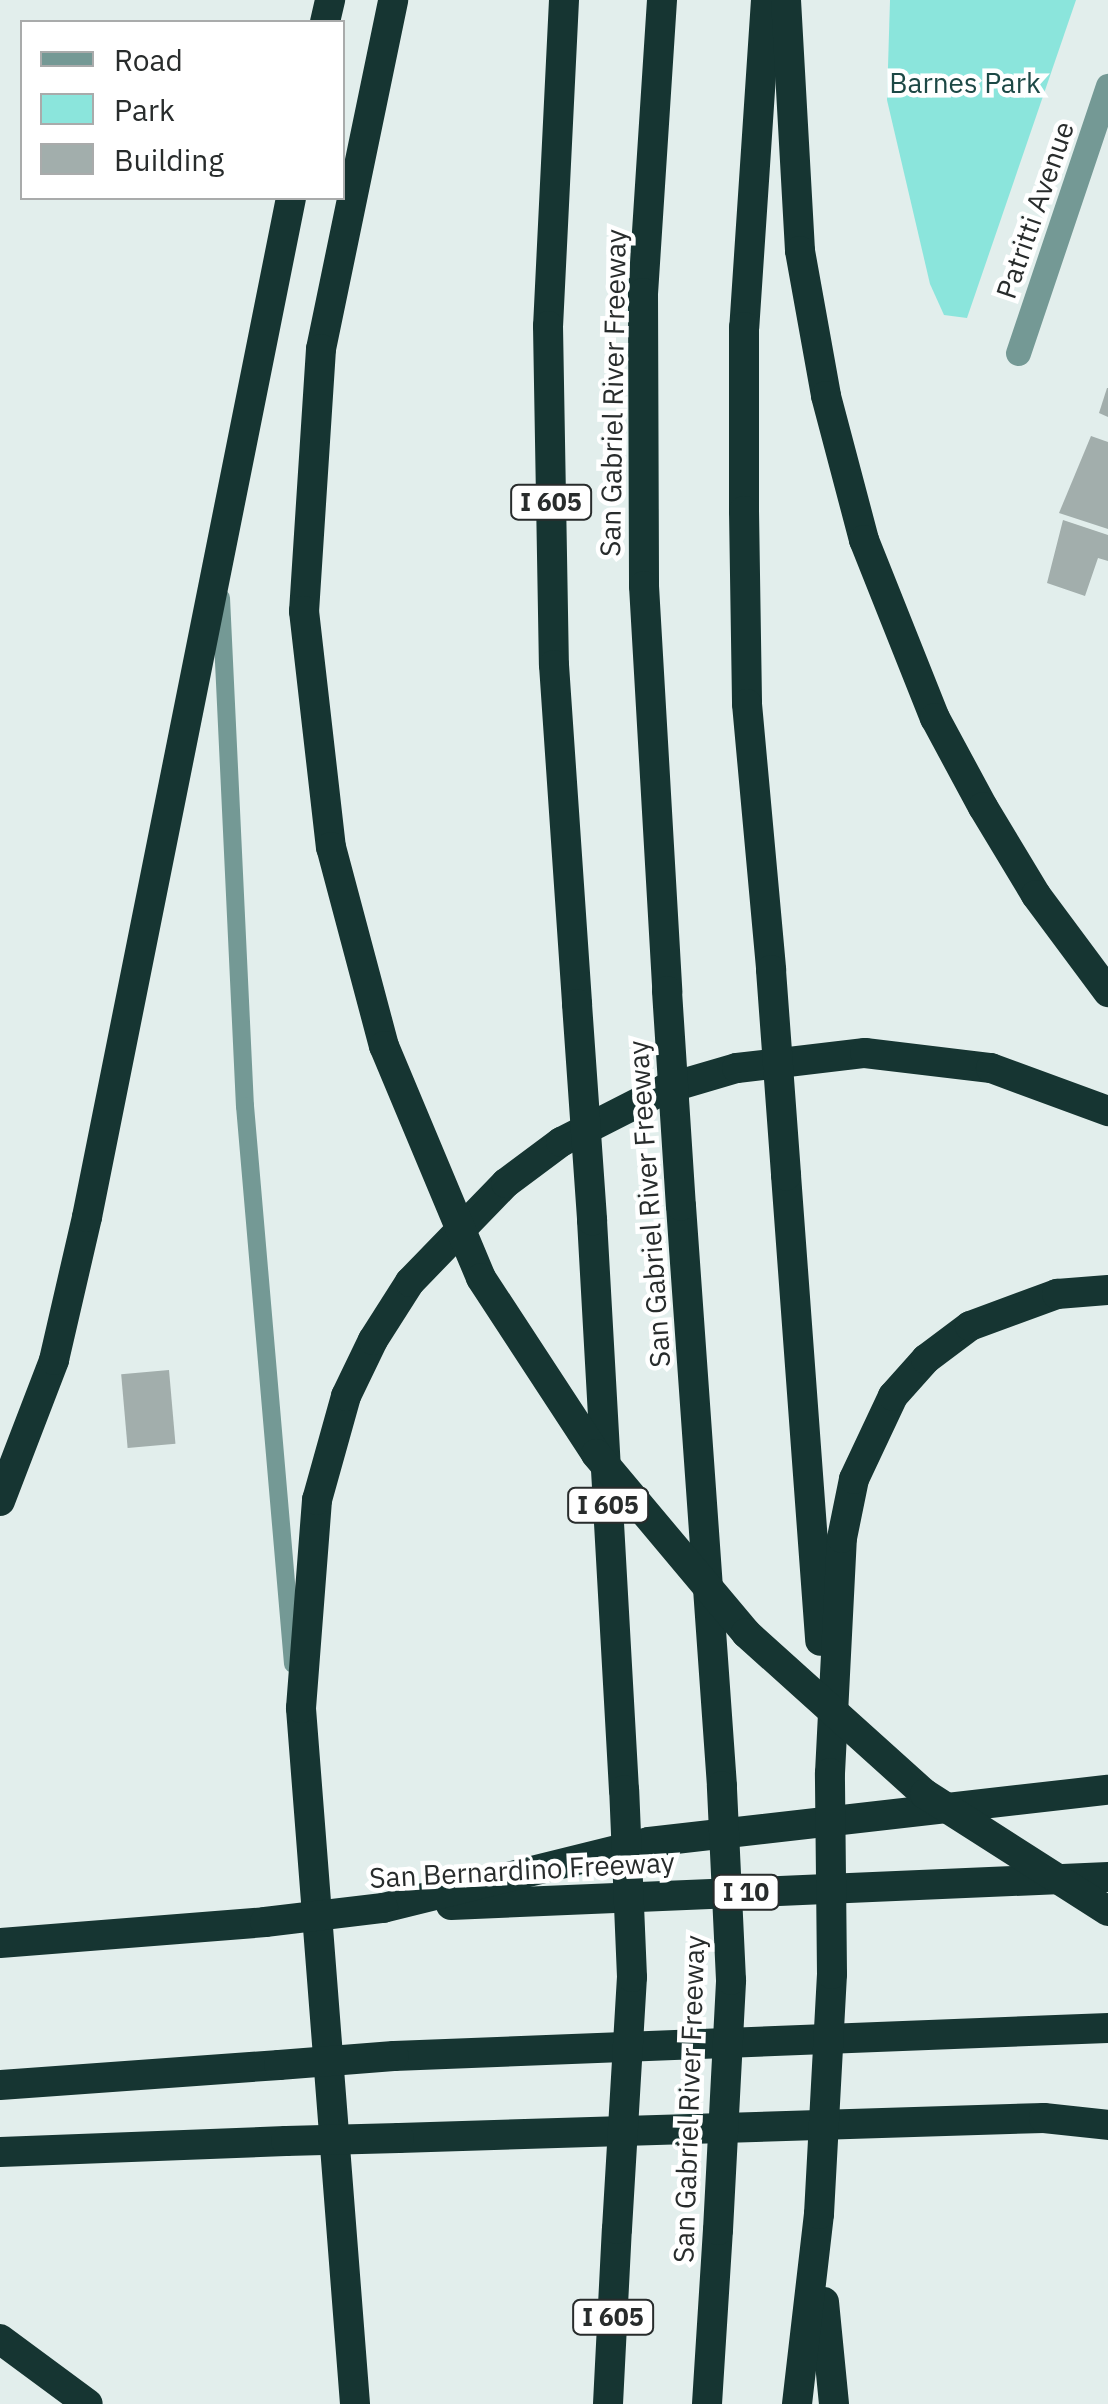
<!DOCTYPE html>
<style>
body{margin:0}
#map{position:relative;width:1108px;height:2404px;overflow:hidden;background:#e2eeec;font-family:"IBM Plex Sans",sans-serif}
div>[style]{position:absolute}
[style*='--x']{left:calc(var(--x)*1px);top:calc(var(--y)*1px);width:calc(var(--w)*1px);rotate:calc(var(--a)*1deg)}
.green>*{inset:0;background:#8be5dc}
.building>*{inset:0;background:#a2aeac;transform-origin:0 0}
.lane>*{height:18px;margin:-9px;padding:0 9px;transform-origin:9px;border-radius:9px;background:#749995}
.street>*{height:25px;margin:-12.5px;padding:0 12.5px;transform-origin:12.5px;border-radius:12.5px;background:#749995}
.highway>*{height:30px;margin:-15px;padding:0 15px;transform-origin:15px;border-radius:15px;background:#163532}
.highway-bridge>*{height:30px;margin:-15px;padding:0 15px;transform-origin:15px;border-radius:15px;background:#163532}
span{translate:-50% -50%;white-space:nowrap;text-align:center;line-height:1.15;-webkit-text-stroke:9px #fff;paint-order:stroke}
.shield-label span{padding:2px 8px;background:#fff;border:2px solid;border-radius:8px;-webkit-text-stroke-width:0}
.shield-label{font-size:25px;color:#282c2c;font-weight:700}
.park-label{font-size:28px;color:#1c4845}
.street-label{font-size:28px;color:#282c2c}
.legend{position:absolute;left:20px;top:20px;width:325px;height:180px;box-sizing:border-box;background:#fff;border:2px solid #a9abab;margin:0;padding:12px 18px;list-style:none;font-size:30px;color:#282c2c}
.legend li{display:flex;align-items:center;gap:20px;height:50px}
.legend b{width:50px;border:2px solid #a9abab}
</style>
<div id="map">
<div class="green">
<i style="clip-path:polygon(890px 0,1076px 0,967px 318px,944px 315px,930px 284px,887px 100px)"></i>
</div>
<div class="building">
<i style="clip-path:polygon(1107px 388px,1108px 388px,1108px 417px,1099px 413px)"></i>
<i style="clip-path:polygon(1091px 436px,1108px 442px,1108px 529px,1059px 513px)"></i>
<i style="clip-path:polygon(1063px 520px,1108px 535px,1108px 561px,1098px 558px,1085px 596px,1047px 583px)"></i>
<i style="left:169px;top:1370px;width:74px;height:48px;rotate:85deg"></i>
</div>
<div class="lane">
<i style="--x:221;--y:598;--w:509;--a:87.3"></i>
<i style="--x:245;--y:1106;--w:560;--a:85.08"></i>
</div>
<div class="street">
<i style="--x:1018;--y:353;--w:282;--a:-71.4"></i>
</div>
<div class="highway">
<i style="--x:564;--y:0;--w:326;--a:92.8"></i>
<i style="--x:548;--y:326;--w:339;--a:89"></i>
<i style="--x:554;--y:665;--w:340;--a:86.1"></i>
<i style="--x:662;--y:0;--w:294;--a:93.7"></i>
<i style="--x:643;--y:293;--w:293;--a:89.8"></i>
<i style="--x:644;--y:586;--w:406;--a:86.7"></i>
<i style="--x:766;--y:0;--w:328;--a:93.8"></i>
<i style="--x:744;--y:327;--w:184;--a:90"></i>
<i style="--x:744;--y:511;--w:193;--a:89.1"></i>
<i style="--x:747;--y:704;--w:267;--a:84.8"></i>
<i style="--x:786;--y:0;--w:251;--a:86.8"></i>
<i style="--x:800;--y:251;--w:147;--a:79.8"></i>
<i style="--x:826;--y:396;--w:149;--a:75.2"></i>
<i style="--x:864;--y:540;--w:192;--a:68.3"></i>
<i style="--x:935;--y:718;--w:101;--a:61.7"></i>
<i style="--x:983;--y:807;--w:103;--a:58.9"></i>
<i style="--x:1036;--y:895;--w:121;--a:53.4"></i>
<i style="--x:325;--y:22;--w:23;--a:-77"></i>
<i style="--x:321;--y:349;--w:356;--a:-78.3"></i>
<i style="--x:786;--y:1175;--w:467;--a:85.8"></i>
<i style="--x:681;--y:1206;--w:581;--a:85.96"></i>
<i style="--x:592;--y:1220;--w:571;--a:86.79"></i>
<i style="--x:0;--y:1501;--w:151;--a:-69"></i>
<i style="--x:54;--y:1360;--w:147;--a:-77"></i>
<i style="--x:87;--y:1217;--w:1039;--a:-78.68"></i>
<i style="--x:830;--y:1773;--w:235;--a:-87.1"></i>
<i style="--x:842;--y:1538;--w:60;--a:-78.5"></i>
<i style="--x:854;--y:1479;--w:92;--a:-64.8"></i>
<i style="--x:893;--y:1396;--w:50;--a:-48.3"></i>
<i style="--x:926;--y:1359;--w:55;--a:-36.9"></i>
<i style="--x:970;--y:1326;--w:93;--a:-20.2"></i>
<i style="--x:1057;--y:1294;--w:51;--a:-4.5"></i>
<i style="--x:451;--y:1905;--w:658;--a:-2.44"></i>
<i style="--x:383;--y:1908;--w:274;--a:-13.9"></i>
<i style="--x:649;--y:1842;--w:462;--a:-6.5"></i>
<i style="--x:0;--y:1943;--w:266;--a:-4.5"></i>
<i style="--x:394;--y:2056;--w:715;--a:-2.25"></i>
<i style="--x:0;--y:2085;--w:280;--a:-4.1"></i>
<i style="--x:399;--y:2138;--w:645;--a:-1.78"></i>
<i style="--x:1044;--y:2118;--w:64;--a:6.2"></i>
<i style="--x:0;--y:2152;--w:286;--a:-2.2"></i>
<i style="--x:824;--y:2302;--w:102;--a:84.4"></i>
<i style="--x:0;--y:2339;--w:109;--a:36.5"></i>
<i style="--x:355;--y:2404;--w:698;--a:-94.44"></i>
<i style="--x:301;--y:1708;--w:209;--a:-85.6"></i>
<i style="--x:317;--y:1500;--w:108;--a:-74.4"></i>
<i style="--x:346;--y:1396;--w:62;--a:-64.3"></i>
<i style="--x:373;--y:1340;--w:69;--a:-57.5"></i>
<i style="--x:410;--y:1282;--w:138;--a:-45.9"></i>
<i style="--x:506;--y:1183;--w:69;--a:-36.7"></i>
<i style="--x:561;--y:1142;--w:117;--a:-27"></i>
<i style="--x:665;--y:1089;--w:75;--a:-16.3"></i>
<i style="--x:737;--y:1068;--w:129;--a:-6.7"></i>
<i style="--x:865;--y:1053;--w:127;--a:6.8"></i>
<i style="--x:991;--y:1068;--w:125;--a:20.2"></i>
<i style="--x:608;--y:2404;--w:175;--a:-87.1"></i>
<i style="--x:707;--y:2404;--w:174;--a:-86.4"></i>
<i style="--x:797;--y:2404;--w:191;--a:-83.4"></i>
</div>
<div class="highway-bridge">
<i style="--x:321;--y:349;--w:263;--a:93.7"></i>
<i style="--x:304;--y:611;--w:238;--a:83.5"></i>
<i style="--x:331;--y:847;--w:206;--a:75.1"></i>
<i style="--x:384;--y:1046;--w:251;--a:67.3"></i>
<i style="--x:481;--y:1278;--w:210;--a:56.8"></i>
<i style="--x:596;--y:1454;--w:234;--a:50"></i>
<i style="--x:746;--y:1633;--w:241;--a:42"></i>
<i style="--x:925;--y:1794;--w:217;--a:32.6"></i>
<i style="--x:771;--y:970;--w:206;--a:85.8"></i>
<i style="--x:667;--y:991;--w:215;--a:86.3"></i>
<i style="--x:577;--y:1004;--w:217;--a:86"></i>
<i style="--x:265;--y:1922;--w:119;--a:-6.8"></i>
<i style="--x:279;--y:2065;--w:115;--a:-4.5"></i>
<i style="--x:286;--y:2141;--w:113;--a:-1.5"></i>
<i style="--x:819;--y:2214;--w:240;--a:-86.9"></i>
<i style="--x:832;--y:1974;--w:201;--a:-90.6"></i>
<i style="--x:617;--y:2229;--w:252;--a:-86.6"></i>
<i style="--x:632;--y:1977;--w:187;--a:-92.4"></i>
<i style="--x:718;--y:2230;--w:250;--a:-87"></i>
<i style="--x:731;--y:1980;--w:194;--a:-92.7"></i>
</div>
<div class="shield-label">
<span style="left:551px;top:502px">I 605</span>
<span style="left:608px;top:1505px">I 605</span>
<span style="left:746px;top:1892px">I 10</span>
<span style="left:613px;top:2317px">I 605</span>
</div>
<div class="park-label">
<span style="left:965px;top:83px">Barnes Park</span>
</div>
<div class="street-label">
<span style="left:1035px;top:210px;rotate:-71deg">Patritti Avenue</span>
<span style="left:613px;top:393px;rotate:-89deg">San Gabriel River Freeway</span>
<span style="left:649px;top:1204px;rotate:-94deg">San Gabriel River Freeway</span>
<span style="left:522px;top:1870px;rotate:-3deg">San Bernardino Freeway</span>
<span style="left:689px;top:2099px;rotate:-88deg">San Gabriel River Freeway</span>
</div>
<ul class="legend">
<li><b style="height:12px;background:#749995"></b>Road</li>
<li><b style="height:28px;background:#8be5dc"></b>Park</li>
<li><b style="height:28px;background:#a2aeac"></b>Building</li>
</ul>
</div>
